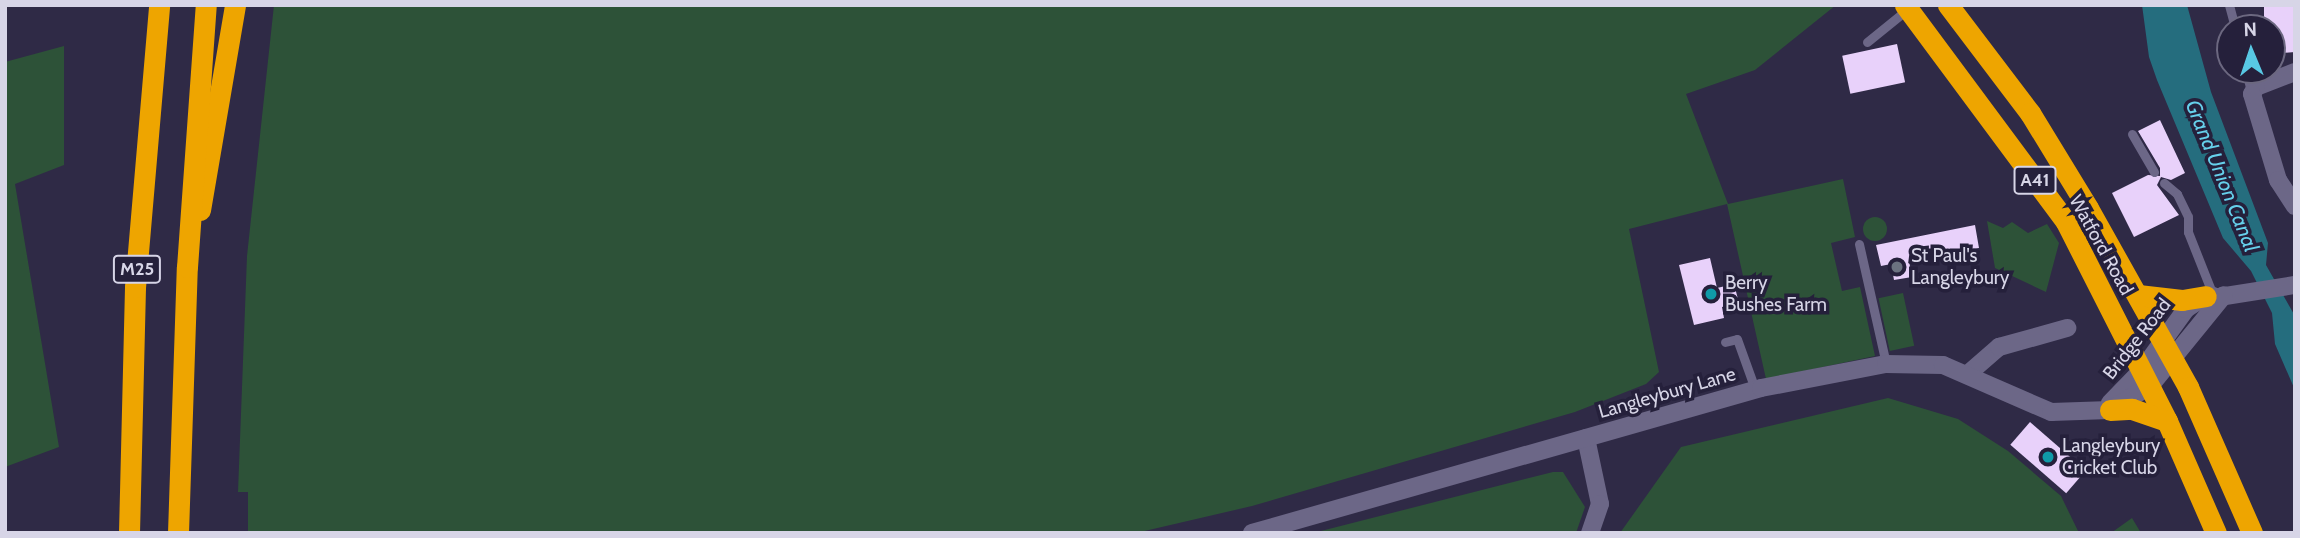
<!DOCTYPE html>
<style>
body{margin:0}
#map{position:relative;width:2300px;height:538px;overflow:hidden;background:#2f2a46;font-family:Cabin,sans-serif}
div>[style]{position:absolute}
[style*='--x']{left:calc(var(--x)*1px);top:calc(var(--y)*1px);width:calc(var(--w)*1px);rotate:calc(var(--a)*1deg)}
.green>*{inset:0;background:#2d5238;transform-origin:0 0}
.round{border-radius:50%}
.water>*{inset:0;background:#256d7e}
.building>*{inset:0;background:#e8d1fa;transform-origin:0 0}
.lane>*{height:9px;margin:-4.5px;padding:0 4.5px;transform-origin:4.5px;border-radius:4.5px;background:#6c6787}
.street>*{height:18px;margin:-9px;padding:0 9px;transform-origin:9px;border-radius:9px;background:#6c6787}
.secondary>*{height:18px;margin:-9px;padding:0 9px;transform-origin:9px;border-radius:9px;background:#6c6787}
.highway>*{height:21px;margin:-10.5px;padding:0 10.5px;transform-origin:10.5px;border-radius:10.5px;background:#eea500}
.dots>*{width:19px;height:19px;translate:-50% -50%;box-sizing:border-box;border:4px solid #25203b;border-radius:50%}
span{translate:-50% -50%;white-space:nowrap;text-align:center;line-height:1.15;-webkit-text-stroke:7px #25203b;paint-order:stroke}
.shield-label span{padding:2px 5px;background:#25203b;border:2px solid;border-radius:5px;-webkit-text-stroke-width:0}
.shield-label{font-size:18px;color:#d7d5e7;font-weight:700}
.street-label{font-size:19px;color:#d7d5e7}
.poi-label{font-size:19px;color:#d7d5e7}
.left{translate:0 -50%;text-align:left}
.water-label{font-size:21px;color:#66d0eb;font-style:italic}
.frame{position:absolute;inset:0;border:7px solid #d7d5e7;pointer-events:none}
.north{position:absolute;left:2216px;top:14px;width:70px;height:70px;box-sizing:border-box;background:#25203b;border:2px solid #6c6880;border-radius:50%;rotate:358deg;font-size:19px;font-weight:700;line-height:28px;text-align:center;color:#d7d5e7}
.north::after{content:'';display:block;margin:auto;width:24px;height:32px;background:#58c8e4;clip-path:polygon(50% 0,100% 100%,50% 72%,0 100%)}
</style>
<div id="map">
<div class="green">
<i style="clip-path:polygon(274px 5px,1836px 5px,1755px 70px,1686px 94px,1728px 204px,1843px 179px,1855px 237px,1831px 243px,1842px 291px,1860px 287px,1875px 356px,1766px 379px,1727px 204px,1629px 229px,1659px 372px,1646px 384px,1575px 412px,1252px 506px,1136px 533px,244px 533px,248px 532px,248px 492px,238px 492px,247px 256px)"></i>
<i style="clip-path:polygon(64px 46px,64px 165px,15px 184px,59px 447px,5px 467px,5px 62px)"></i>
<i class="round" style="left:1863px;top:217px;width:24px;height:24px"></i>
<i style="clip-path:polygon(1987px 221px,2003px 228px,2012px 222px,2028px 233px,2047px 224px,2059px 243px,2046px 292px,1995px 268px)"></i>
<i style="left:1903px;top:293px;width:54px;height:25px;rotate:78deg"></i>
<i style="clip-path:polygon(1888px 398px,1958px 419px,2008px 451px,2061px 496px,2079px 533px,1620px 533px,1681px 447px)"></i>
<i style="clip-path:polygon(1553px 472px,1563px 472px,1585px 507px,1576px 533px,1313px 533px)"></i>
<i style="clip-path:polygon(2132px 518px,2141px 533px,2111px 533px)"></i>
</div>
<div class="water">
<i style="clip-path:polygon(2142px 5px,2187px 5px,2211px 92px,2268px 243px,2266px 265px,2295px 316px,2295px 390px,2275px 344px,2272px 313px,2251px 271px,2223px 238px,2157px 80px,2149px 57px)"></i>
</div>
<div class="building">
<i style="clip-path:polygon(2264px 5px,2295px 5px,2295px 52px,2283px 53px,2272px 41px,2272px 28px,2264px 28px)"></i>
<i style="left:1897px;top:44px;width:39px;height:56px;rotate:78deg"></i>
<i style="clip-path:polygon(2160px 120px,2185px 173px,2171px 180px,2161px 177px,2157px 185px,2179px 215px,2134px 237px,2112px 193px,2148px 175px,2160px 176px,2160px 168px,2138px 131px)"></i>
<i style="clip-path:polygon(1975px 225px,1979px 248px,1970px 249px,1972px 259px,1948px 264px,1946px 254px,1909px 261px,1912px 277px,1894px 280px,1891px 264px,1881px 266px,1876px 245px)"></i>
<i style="clip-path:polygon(1710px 258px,1717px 288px,1734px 284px,1739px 303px,1722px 307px,1724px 318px,1694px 325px,1679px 265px)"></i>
<i style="left:2030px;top:422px;width:74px;height:30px;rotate:41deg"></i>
</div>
<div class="lane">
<i style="--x:2229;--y:5;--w:24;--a:75"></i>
<i style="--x:1867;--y:42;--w:54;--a:-39"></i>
<i style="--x:2246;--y:70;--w:23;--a:77"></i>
<i style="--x:2132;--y:134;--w:44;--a:59.9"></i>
<i style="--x:2164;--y:183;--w:17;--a:40"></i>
<i style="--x:2177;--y:194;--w:25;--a:64"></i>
<i style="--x:2188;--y:217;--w:15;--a:90"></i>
<i style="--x:2188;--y:232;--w:62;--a:68.4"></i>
<i style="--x:2211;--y:290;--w:5;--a:22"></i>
<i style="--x:1859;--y:244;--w:123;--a:77.3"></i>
<i style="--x:1725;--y:342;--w:12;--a:-14"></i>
<i style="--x:1737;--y:339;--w:53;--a:70.2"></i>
</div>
<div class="street">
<i style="--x:2295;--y:72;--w:42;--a:159"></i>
<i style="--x:2256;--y:87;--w:8;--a:120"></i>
<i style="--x:2252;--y:94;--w:90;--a:73.2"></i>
<i style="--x:2278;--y:180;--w:31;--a:57"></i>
<i style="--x:1969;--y:373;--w:40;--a:-41"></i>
<i style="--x:1999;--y:347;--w:71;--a:-15.6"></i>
<i style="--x:1586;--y:438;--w:67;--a:78"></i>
<i style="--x:1600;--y:504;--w:31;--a:109"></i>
</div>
<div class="secondary">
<i style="--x:2110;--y:403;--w:46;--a:-45.9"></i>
<i style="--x:2142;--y:370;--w:75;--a:-54.2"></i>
<i style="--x:2186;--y:309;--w:17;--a:-33"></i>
<i style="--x:2200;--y:300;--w:96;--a:-9"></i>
<i style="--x:1252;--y:533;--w:529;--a:-15.9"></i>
<i style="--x:1761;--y:388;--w:127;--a:-10.9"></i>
<i style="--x:1886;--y:364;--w:57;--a:1"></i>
<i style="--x:1943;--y:365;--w:118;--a:23.5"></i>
<i style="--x:2051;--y:412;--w:59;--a:-1.9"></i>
<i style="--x:2110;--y:410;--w:47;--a:-31"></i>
<i style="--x:2150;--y:386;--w:117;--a:-50.9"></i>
</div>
<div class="highway">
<i style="--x:1905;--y:5;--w:270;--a:53.4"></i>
<i style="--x:2066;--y:222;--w:223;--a:63.1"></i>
<i style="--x:2167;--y:421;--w:122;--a:66.4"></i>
<i style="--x:1948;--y:5;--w:136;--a:52.8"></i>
<i style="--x:2030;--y:113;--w:111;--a:58.6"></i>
<i style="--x:2088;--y:208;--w:205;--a:60.8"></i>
<i style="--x:2188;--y:387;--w:159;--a:66.3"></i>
<i style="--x:200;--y:210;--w:208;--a:-80.3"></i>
<i style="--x:2138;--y:295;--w:44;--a:6.5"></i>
<i style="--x:2182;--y:300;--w:24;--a:-9"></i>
<i style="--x:2110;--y:410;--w:22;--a:-3"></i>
<i style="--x:2132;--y:409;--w:37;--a:19"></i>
<i style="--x:129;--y:533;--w:246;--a:-88.6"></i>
<i style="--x:135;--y:287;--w:283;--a:-85.1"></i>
<i style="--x:178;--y:533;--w:266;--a:-88.1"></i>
<i style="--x:187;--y:267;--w:263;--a:-85.9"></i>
</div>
<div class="dots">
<i style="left:1897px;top:267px;background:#6b7280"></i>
<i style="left:1711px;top:294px;background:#0f9aa8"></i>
<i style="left:2048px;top:457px;background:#0f9aa8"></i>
</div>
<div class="shield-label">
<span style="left:2035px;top:180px">A41</span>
<span style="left:137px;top:269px">M25</span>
</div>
<div class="street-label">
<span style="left:2101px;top:245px;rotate:61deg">Watford Road</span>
<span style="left:2137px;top:339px;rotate:-52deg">Bridge Road</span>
<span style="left:1667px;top:393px;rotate:-16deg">Langleybury Lane</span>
</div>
<div class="poi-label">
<span class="left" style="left:1911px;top:267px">St Paul's<br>Langleybury</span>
<span class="left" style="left:1725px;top:294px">Berry<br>Bushes Farm</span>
<span class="left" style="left:2062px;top:457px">Langleybury<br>Cricket Club</span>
</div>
<div class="water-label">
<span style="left:2222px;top:176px;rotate:68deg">Grand Union Canal</span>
</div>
<div class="frame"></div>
<div class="north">N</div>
</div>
